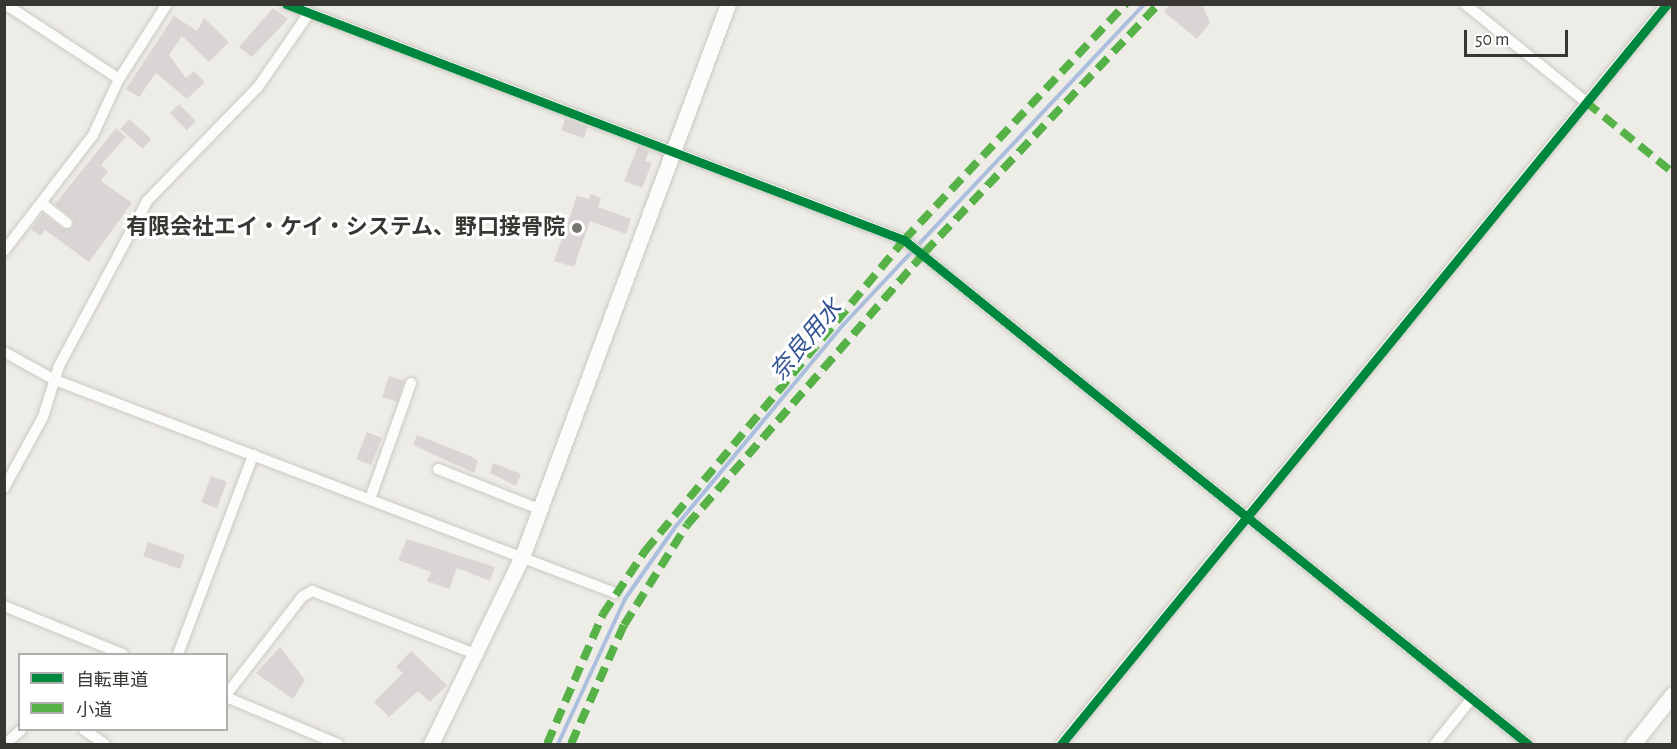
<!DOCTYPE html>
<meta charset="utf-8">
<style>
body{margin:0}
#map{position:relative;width:1677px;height:749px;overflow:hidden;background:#eeece6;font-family:"Alegreya Sans","Noto Sans JP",sans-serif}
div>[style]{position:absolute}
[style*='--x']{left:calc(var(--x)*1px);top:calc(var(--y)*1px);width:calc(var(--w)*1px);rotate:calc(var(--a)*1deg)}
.stream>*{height:4px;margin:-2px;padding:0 2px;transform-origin:2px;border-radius:2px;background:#acbede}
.building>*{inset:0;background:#d9d5d4;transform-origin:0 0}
.roads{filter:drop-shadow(0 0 2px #cbc9c4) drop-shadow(0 0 2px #cbc9c4)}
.street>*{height:10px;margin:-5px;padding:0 5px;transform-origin:5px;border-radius:5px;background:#fcfcfb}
.secondary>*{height:15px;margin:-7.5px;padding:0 7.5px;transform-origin:7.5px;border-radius:7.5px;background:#fcfcfb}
.quiet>*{height:8px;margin-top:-4px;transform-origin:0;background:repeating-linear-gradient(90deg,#56b246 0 15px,transparent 0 23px)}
.cycleway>*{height:9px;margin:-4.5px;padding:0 4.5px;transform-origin:4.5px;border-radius:4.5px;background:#00873e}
.dots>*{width:16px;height:16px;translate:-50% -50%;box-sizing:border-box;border:3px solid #fff;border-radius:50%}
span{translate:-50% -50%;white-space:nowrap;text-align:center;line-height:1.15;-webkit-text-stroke:6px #fff;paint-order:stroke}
.poi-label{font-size:22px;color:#383632;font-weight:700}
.right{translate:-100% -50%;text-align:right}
.water-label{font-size:24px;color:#365693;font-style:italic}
.frame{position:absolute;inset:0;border:6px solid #383632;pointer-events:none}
.legend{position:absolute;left:18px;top:653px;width:210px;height:78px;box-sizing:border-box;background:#fff;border:2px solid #afafad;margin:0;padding:8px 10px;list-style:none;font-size:18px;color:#383632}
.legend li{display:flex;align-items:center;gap:12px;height:30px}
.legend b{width:30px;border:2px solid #afafad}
.scale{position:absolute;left:1464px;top:30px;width:104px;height:27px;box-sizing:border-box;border:3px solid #383632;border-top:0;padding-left:8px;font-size:18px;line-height:21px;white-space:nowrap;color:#383632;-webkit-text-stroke:4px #fff;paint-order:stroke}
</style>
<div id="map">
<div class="stream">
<i style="--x:558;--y:744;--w:160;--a:-65.2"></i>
<i style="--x:625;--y:599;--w:89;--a:-55.1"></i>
<i style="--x:676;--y:526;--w:261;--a:-50.3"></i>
<i style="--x:843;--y:325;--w:440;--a:-46.8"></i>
</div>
<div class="building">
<i style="clip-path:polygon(1170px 4px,1202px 4px,1210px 23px,1197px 39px,1164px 12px)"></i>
<i style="clip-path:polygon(273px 8px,288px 19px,252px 57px,239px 47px)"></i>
<i style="clip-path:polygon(174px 16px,197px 31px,204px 18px,229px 42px,209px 62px,182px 36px,169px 55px,186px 78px,194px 71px,205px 82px,187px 99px,156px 73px,139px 97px,126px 89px)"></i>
<i style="left:179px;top:104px;width:24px;height:13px;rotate:45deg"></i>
<i style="left:129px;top:119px;width:30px;height:13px;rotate:42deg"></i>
<i style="left:565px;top:119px;width:24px;height:12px;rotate:19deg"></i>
<i style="clip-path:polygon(116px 128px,126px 137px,101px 165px,108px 171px,101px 181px,132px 203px,89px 262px,45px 230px,40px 236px,31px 229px,43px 214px,63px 229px,72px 228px,74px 220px,55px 204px)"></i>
<i style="clip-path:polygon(638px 146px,649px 151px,645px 161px,652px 163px,642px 188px,624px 181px)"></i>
<i style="clip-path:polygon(591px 194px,601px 198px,598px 207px,631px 219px,626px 234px,590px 221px,574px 267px,554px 261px,577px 196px,589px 199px)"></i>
<i style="left:389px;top:376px;width:16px;height:22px;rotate:18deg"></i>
<i style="left:367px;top:432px;width:16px;height:29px;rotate:22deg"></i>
<i style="clip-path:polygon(417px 435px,470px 456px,478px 461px,474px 473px,413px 445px)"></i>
<i style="clip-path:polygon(493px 463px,521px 474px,516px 486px,490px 473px)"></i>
<i style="left:211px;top:476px;width:17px;height:28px;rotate:21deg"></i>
<i style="clip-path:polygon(407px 539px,495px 567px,490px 581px,457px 568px,449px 589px,427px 581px,431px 572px,398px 560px)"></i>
<i style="left:148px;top:542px;width:39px;height:15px;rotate:19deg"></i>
<i style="clip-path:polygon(280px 647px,305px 680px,293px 699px,256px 673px)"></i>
<i style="clip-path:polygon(411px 651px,447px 685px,430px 702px,418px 691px,389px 717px,374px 702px,403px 673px,396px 667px)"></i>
</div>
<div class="roads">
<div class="street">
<i style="--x:5;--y:4;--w:136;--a:33.3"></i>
<i style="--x:286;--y:4;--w:662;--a:20.9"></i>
<i style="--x:904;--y:240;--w:802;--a:38.93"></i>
<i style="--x:1465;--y:4;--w:156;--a:39"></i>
<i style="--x:44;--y:205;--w:29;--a:38"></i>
<i style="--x:4;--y:251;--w:146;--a:-52.5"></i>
<i style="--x:93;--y:135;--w:62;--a:-65.1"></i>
<i style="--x:119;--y:79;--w:89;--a:-57.4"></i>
<i style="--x:4;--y:352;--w:58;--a:28.8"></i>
<i style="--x:55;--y:380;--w:599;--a:20.82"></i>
<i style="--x:438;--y:469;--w:109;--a:21.6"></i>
<i style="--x:4;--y:488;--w:81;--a:-61.2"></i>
<i style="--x:43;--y:417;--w:53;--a:-72.6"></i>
<i style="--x:59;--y:366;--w:187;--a:-61.9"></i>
<i style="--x:147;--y:201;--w:159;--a:-45.8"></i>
<i style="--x:258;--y:87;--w:90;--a:-55.4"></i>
<i style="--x:370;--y:499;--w:123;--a:-70.5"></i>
<i style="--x:4;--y:606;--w:128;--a:22"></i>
<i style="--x:178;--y:654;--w:213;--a:-69.3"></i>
<i style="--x:226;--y:695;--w:124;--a:-52.2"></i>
<i style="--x:302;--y:597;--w:12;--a:-31"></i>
<i style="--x:312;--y:591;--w:178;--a:21.1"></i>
<i style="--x:226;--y:697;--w:121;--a:22.8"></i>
<i style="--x:84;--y:730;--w:25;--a:34"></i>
<i style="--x:5;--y:744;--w:21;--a:-41"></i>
<i style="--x:1061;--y:744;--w:956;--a:-50.69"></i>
<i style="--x:1435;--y:744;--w:59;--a:-51.2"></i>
</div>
<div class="secondary">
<i style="--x:431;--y:744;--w:208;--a:-64.1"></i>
<i style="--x:522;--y:557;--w:590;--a:-69.57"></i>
<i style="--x:1633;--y:744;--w:63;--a:-51.5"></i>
</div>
</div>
<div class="quiet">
<i style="--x:1586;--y:102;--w:111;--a:39.1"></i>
<i style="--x:547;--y:744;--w:142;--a:-66.7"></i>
<i style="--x:603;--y:614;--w:76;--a:-56.3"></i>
<i style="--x:645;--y:551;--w:405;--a:-50.2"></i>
<i style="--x:904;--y:240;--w:324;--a:-46.8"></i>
<i style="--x:571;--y:744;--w:130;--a:-66"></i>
<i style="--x:624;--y:625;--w:118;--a:-57.8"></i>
<i style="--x:687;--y:525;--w:361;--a:-48.9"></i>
<i style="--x:924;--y:253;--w:342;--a:-46.7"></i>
</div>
<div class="cycleway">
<i style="--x:286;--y:4;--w:662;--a:20.9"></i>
<i style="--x:904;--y:240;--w:802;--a:38.93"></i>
<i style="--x:1061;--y:744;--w:956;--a:-50.69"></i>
</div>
<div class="dots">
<i style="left:577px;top:228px;background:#787671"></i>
</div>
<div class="poi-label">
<span class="right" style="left:565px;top:228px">有限会社エイ・ケイ・システム、野口接骨院</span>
</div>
<div class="water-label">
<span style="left:807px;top:341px;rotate:-50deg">奈良用水</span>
</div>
<div class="frame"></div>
<ul class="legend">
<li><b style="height:8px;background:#00873e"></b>自転車道</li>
<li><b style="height:8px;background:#56b246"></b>小道</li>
</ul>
<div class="scale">50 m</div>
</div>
